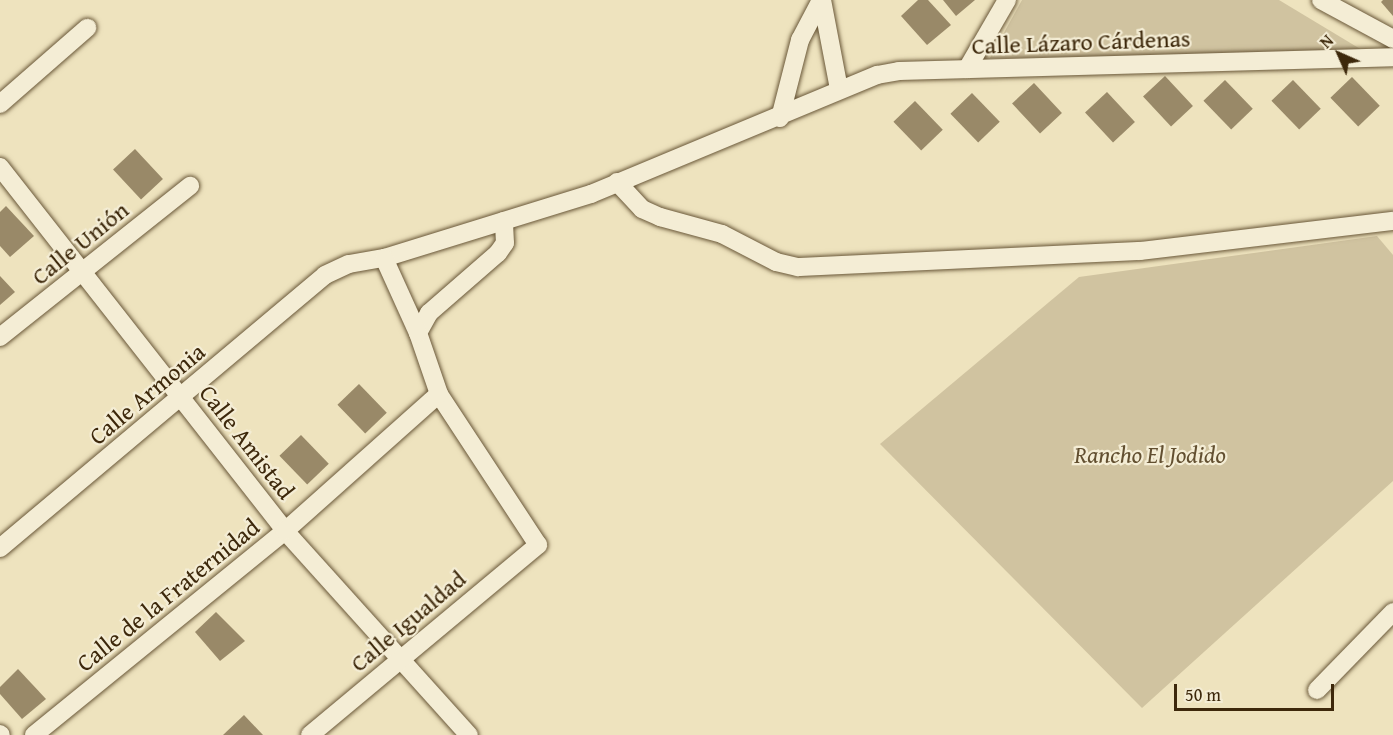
<!DOCTYPE html>
<meta charset="utf-8">
<style>
body{margin:0}
#map{position:relative;width:1393px;height:735px;overflow:hidden;background:#eee3be;font-family:"Gentium Book Plus",serif}
div>[style]{position:absolute}
[style*='--x']{left:calc(var(--x)*1px);top:calc(var(--y)*1px);width:calc(var(--w)*1px);rotate:calc(var(--a)*1deg)}
.green>*{inset:0;background:#d0c3a0}
.building>*{inset:0;background:#998968;transform-origin:0 0}
.roads{filter:drop-shadow(0 0 2px #695738) drop-shadow(0 0 2px #695738)}
.minor>*{height:18px;margin:-9px;padding:0 9px;transform-origin:9px;border-radius:9px;background:#f4edd5}
span{translate:-50% -50%;white-space:nowrap;text-align:center;line-height:1.15;-webkit-text-stroke:4.5px #f4edd5;paint-order:stroke}
.street-label{font-size:24px;color:#3d280b}
.park-label{font-size:24px;color:#624f30;font-style:italic}
.north{position:absolute;left:1309px;top:24px;width:60px;height:60px;-webkit-text-stroke:4px #f4edd5;paint-order:stroke;rotate:315deg;font-size:16px;font-weight:700;line-height:24px;text-align:center;color:#3d280b}
.north::after{content:'';display:block;margin:auto;width:21px;height:27px;background:#3d280b;clip-path:polygon(50% 0,100% 100%,50% 72%,0 100%)}
.scale{position:absolute;left:1174px;top:684px;width:160px;height:27px;box-sizing:border-box;border:3px solid #3d280b;border-top:0;padding-left:8px;font-size:18px;line-height:21px;white-space:nowrap;color:#3d280b;-webkit-text-stroke:4px #f4edd5;paint-order:stroke}
</style>
<div id="map">
<div class="green">
<i style="clip-path:polygon(1022px 0,1279px 0,1367px 53px,990px 58px)"></i>
<i style="clip-path:polygon(1377px 236px,1393px 255px,1393px 481px,1142px 708px,880px 444px,1079px 277px)"></i>
</div>
<div class="building">
<i style="clip-path:polygon(918px 0,928px 0,951px 25px,927px 45px,901px 16px)"></i>
<i style="clip-path:polygon(943px 0,975px 0,956px 16px)"></i>
<i style="clip-path:polygon(1383px 0,1393px 0,1393px 16px,1381px 2px)"></i>
<i style="left:1165px;top:76px;width:41px;height:30px;rotate:47deg"></i>
<i style="left:1352px;top:77px;width:40px;height:30px;rotate:46deg"></i>
<i style="left:1225px;top:80px;width:40px;height:30px;rotate:46deg"></i>
<i style="left:1293px;top:80px;width:40px;height:30px;rotate:46deg"></i>
<i style="left:1034px;top:83px;width:41px;height:30px;rotate:47deg"></i>
<i style="left:1107px;top:92px;width:41px;height:30px;rotate:47deg"></i>
<i style="left:972px;top:93px;width:40px;height:30px;rotate:46deg"></i>
<i style="left:915px;top:101px;width:40px;height:30px;rotate:46deg"></i>
<i style="left:135px;top:149px;width:41px;height:30px;rotate:47deg"></i>
<i style="clip-path:polygon(6px 206px,34px 236px,10px 257px,0 246px,0 212px)"></i>
<i style="clip-path:polygon(0 276px,15px 292px,0 305px)"></i>
<i style="left:359px;top:384px;width:40px;height:30px;rotate:46deg"></i>
<i style="left:301px;top:435px;width:40px;height:30px;rotate:46deg"></i>
<i style="clip-path:polygon(216px 612px,245px 641px,220px 661px,195px 632px)"></i>
<i style="clip-path:polygon(18px 669px,46px 699px,22px 719px,0 694px,0 687px)"></i>
<i style="clip-path:polygon(244px 715px,263px 735px,223px 735px)"></i>
</div>
<div class="roads">
<div class="minor">
<i style="--x:822;--y:0;--w:91;--a:79.2"></i>
<i style="--x:1321;--y:0;--w:82;--a:28.4"></i>
<i style="--x:967;--y:69;--w:80;--a:-59.9"></i>
<i style="--x:0;--y:104;--w:116;--a:-41.1"></i>
<i style="--x:780;--y:118;--w:81;--a:-75.6"></i>
<i style="--x:800;--y:40;--w:45;--a:-62.3"></i>
<i style="--x:0;--y:167;--w:462;--a:51.9"></i>
<i style="--x:285;--y:531;--w:275;--a:48"></i>
<i style="--x:617;--y:182;--w:37;--a:47"></i>
<i style="--x:642;--y:209;--w:20;--a:24"></i>
<i style="--x:660;--y:217;--w:64;--a:15.3"></i>
<i style="--x:722;--y:234;--w:61;--a:27.4"></i>
<i style="--x:776;--y:262;--w:23;--a:13"></i>
<i style="--x:798;--y:267;--w:342;--a:-2.7"></i>
<i style="--x:1140;--y:251;--w:255;--a:-6.8"></i>
<i style="--x:418;--y:333;--w:23;--a:-61"></i>
<i style="--x:429;--y:313;--w:91;--a:-41"></i>
<i style="--x:498;--y:253;--w:12;--a:-55"></i>
<i style="--x:505;--y:243;--w:22;--a:-93"></i>
<i style="--x:0;--y:337;--w:243;--a:-38.5"></i>
<i style="--x:0;--y:548;--w:424;--a:-40"></i>
<i style="--x:325;--y:275;--w:26;--a:-25"></i>
<i style="--x:349;--y:264;--w:36;--a:-10"></i>
<i style="--x:384;--y:258;--w:217;--a:-17.2"></i>
<i style="--x:591;--y:194;--w:310;--a:-22.6"></i>
<i style="--x:877;--y:75;--w:22;--a:-10"></i>
<i style="--x:899;--y:71;--w:494;--a:-1.6"></i>
<i style="--x:1317;--y:690;--w:109;--a:-45.7"></i>
<i style="--x:0;--y:734;--w:1;--a:45"></i>
<i style="--x:34;--y:735;--w:323;--a:-39.1"></i>
<i style="--x:285;--y:531;--w:206;--a:-41.7"></i>
<i style="--x:310;--y:735;--w:297;--a:-39.8"></i>
<i style="--x:538;--y:545;--w:181;--a:-123.3"></i>
<i style="--x:439;--y:394;--w:65;--a:-109"></i>
<i style="--x:418;--y:333;--w:82;--a:-114.4"></i>
</div>
</div>
<div class="street-label">
<span style="left:1081px;top:42px;rotate:-2deg">Calle Lázaro Cárdenas</span>
<span style="left:80px;top:243px;rotate:-39deg">Calle Unión</span>
<span style="left:147px;top:394px;rotate:-40deg">Calle Armonia</span>
<span style="left:247px;top:442px;rotate:52deg">Calle Amistad</span>
<span style="left:168px;top:595px;rotate:-39deg">Calle de la Fraternidad</span>
<span style="left:408px;top:621px;rotate:-40deg">Calle Igualdad</span>
</div>
<div class="park-label">
<span style="left:1150px;top:455px">Rancho El Jodido</span>
</div>
<div class="north">N</div>
<div class="scale">50 m</div>
</div>
